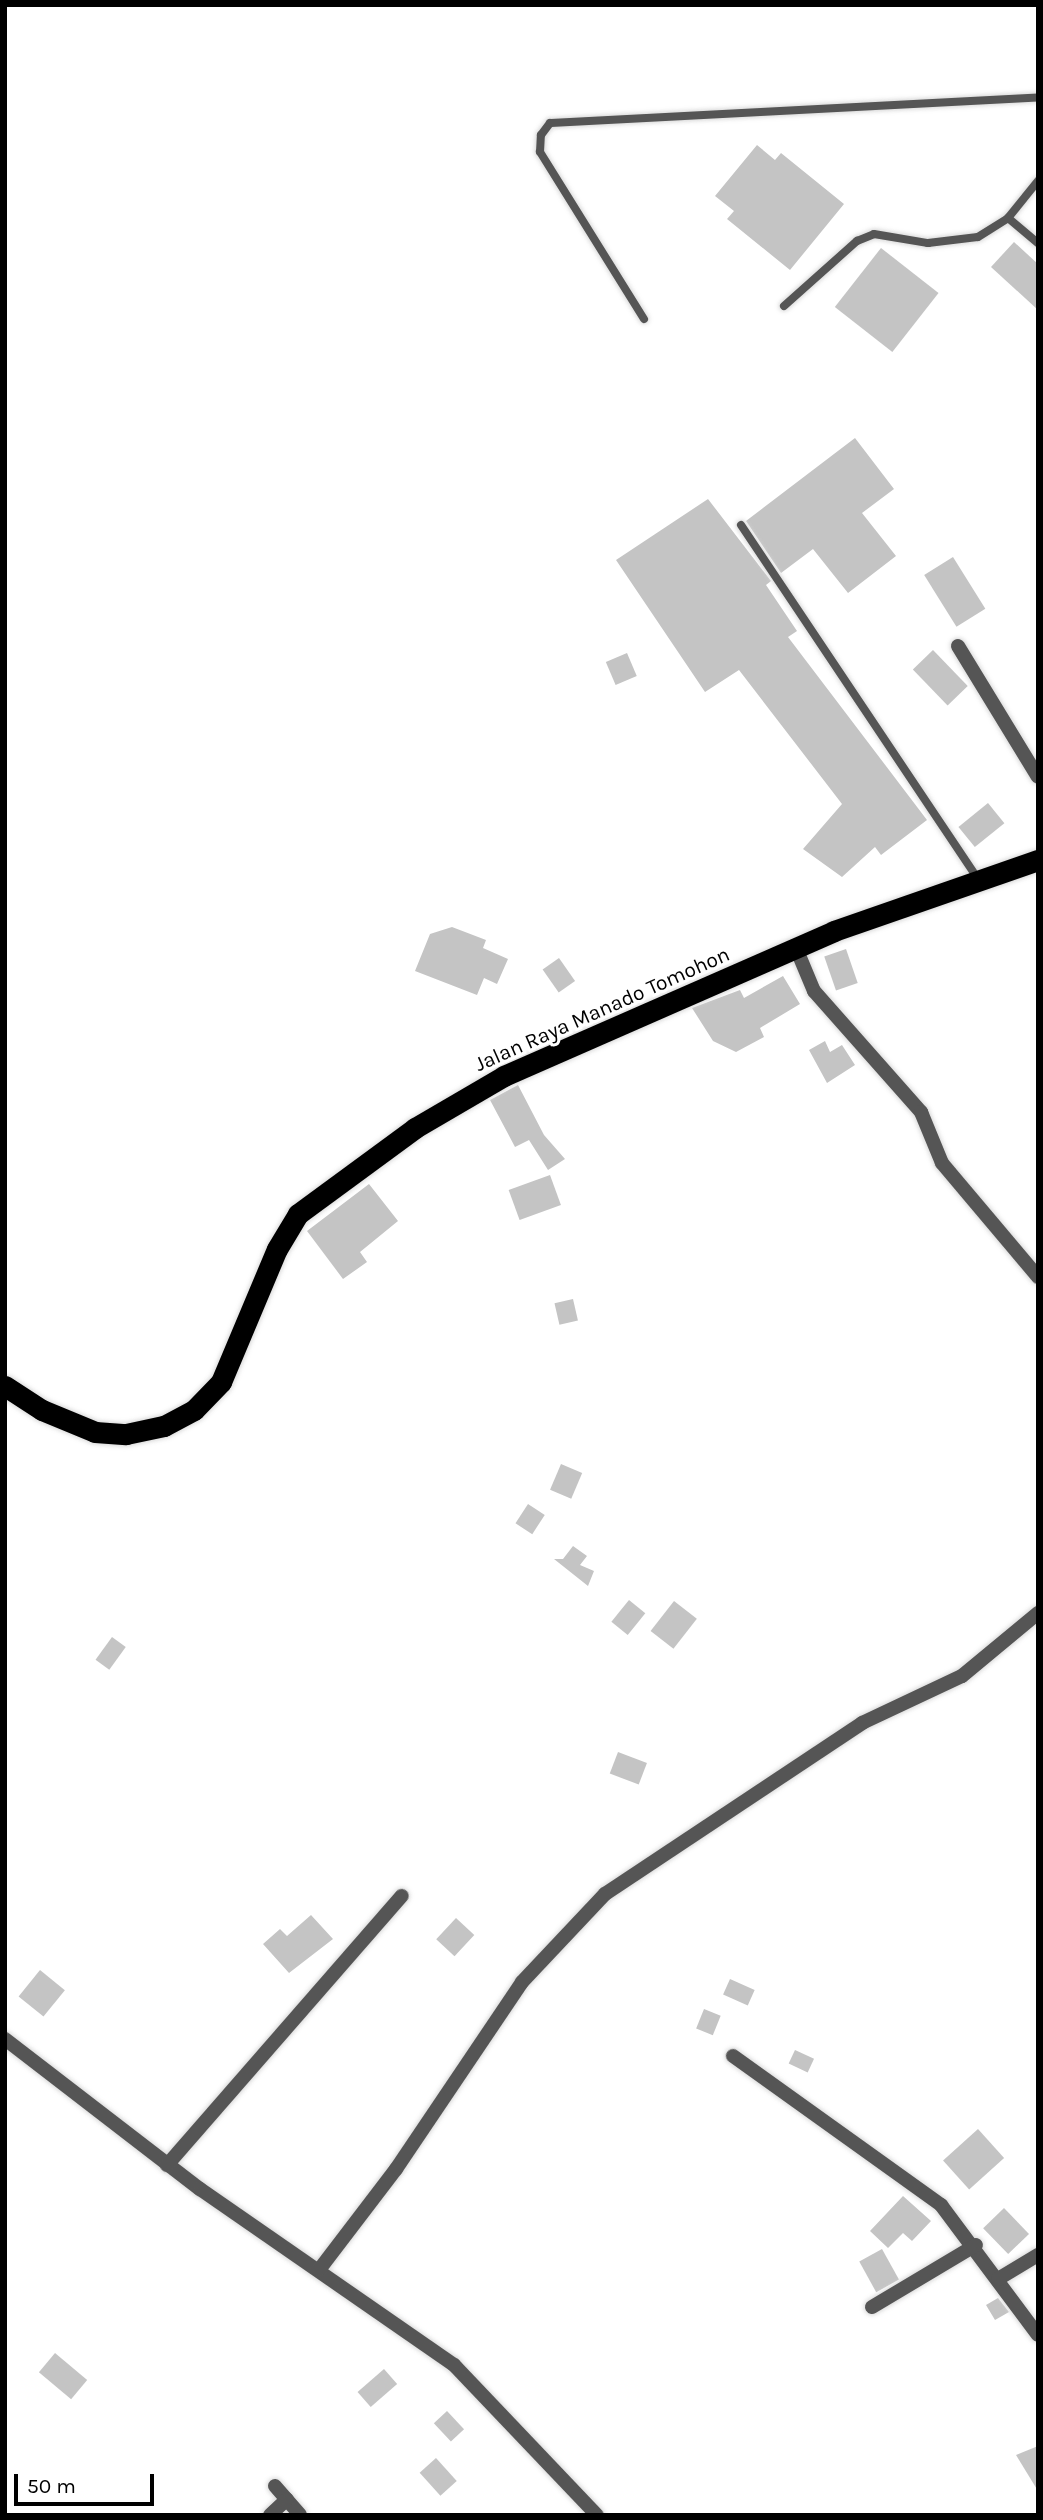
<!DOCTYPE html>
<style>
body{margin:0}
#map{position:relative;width:1043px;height:2520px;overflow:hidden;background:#fff;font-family:Karla,sans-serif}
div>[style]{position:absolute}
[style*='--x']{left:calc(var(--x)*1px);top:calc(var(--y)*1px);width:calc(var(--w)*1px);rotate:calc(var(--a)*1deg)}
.building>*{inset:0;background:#c4c4c4;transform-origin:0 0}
.roads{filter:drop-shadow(0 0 2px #dbdbdb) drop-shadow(0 0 2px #dbdbdb)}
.lane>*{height:8px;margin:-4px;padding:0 4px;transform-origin:4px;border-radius:4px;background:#555}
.street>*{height:14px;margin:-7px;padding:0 7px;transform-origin:7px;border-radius:7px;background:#555}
.highway>*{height:21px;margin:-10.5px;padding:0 10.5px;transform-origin:10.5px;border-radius:10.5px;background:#000}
span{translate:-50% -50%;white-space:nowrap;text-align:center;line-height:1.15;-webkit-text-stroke:6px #fff;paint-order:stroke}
.street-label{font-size:21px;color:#000}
.frame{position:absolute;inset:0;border:7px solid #000;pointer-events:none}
.scale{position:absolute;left:14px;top:2474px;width:140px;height:32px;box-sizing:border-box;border:4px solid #000;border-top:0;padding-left:9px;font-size:21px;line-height:24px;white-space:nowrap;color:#000;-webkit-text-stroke:5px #fff;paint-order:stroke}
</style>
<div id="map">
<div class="building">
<i style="clip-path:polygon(757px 145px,775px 160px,781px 153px,844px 204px,790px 270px,727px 219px,734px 211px,715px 196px)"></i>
<i style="clip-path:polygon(1014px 242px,1038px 264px,1038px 310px,991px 267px)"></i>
<i style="left:881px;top:248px;width:73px;height:75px;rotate:38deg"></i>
<i style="clip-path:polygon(855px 438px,894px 489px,862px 513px,896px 556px,848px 593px,813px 549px,781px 573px,746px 521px)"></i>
<i style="clip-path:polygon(708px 499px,771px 581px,766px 585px,797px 631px,788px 637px,927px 820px,881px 855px,875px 847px,842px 877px,803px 849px,842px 804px,739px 670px,705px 692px,616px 560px)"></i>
<i style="left:953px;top:557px;width:61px;height:34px;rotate:58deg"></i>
<i style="left:933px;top:650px;width:50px;height:28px;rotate:46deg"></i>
<i style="left:627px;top:653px;width:25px;height:23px;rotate:67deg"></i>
<i style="left:988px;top:803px;width:26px;height:38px;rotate:51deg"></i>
<i style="clip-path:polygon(452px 927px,486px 940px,483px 948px,508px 959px,497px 984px,484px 978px,477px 995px,415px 971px,430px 934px)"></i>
<i style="left:846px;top:949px;width:36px;height:23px;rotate:71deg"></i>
<i style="left:559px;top:958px;width:28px;height:20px;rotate:55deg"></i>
<i style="clip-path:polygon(783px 976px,800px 1004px,760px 1028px,764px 1037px,736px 1052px,713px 1041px,692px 1008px,740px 990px,744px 998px)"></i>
<i style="clip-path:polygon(825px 1041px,830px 1052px,842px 1045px,855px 1065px,827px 1083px,809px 1050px)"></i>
<i style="clip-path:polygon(518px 1085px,544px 1135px,565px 1159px,548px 1170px,529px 1140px,515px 1147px,490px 1100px)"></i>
<i style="left:550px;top:1175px;width:32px;height:44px;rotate:70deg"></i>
<i style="clip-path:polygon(369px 1184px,398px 1221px,360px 1252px,367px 1262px,343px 1279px,307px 1231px)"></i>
<i style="left:573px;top:1299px;width:22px;height:19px;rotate:77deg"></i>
<i style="left:561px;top:1464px;width:23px;height:28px;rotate:23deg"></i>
<i style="left:528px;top:1504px;width:20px;height:23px;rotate:33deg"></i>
<i style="clip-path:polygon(573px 1546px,587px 1556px,580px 1565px,594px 1571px,588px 1586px,554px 1559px,563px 1559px)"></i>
<i style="left:629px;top:1600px;width:21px;height:28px;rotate:39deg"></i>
<i style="left:674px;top:1601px;width:29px;height:38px;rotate:38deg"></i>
<i style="left:112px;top:1637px;width:17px;height:28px;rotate:36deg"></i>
<i style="left:618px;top:1752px;width:31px;height:23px;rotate:21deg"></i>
<i style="clip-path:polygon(311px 1915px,333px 1939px,289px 1973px,263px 1944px,280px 1929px,287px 1936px)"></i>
<i style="left:456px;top:1918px;width:25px;height:29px;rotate:43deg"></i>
<i style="left:40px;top:1970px;width:32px;height:34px;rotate:39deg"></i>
<i style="left:730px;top:1979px;width:27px;height:17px;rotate:24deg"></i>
<i style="left:704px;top:2009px;width:18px;height:21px;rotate:22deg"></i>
<i style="left:795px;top:2050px;width:21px;height:15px;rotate:25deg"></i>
<i style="left:978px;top:2129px;width:39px;height:47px;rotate:48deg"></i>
<i style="clip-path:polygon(903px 2196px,931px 2221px,912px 2241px,903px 2233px,888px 2248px,870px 2231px)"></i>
<i style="left:1004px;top:2208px;width:36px;height:29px;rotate:46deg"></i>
<i style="left:882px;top:2249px;width:35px;height:26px;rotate:61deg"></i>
<i style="clip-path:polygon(998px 2298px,1009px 2312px,995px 2320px,986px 2305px)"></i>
<i style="left:55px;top:2353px;width:42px;height:25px;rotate:40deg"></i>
<i style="left:384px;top:2369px;width:20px;height:35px;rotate:49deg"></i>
<i style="left:447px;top:2411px;width:25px;height:18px;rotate:47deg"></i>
<i style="clip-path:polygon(1038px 2446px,1038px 2491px,1016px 2455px)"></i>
<i style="left:436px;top:2458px;width:31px;height:22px;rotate:48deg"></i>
</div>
<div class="roads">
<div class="lane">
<i style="--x:1008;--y:218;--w:39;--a:40"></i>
<i style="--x:784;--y:306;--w:98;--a:-41.7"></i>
<i style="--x:857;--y:241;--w:18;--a:-22"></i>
<i style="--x:874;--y:234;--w:55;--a:9.5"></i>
<i style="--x:928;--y:243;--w:50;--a:-6.8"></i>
<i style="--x:978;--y:237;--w:36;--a:-32"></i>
<i style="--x:1008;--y:218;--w:48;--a:-51"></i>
<i style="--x:644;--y:319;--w:197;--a:-121.9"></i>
<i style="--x:540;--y:152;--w:17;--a:-87"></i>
<i style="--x:541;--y:135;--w:15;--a:-53"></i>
<i style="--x:550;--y:123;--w:489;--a:-3"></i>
<i style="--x:741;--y:525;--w:426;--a:56.2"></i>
</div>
<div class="street">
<i style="--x:958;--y:646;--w:153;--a:58.6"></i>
<i style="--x:796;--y:948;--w:47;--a:67.3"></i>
<i style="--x:814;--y:991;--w:162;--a:48.5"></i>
<i style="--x:921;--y:1112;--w:55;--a:67.6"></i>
<i style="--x:942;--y:1163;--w:149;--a:49.9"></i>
<i style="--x:5;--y:2039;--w:246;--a:37.6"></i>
<i style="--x:200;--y:2189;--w:309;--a:34.7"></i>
<i style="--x:454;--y:2365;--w:207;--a:46.4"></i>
<i style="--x:733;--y:2056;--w:256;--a:35.6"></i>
<i style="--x:941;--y:2205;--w:162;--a:53.3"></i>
<i style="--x:167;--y:2165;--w:357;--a:-48.9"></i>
<i style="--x:319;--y:2270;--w:127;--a:-52.7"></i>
<i style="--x:396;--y:2169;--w:225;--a:-56"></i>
<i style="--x:522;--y:1982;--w:121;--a:-46.7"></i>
<i style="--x:605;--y:1894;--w:309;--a:-33.6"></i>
<i style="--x:862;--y:1723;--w:110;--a:-25.2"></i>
<i style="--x:962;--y:1676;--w:99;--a:-39.7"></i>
<i style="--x:998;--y:2279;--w:47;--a:-31"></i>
<i style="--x:872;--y:2307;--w:121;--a:-30.8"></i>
<i style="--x:275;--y:2486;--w:38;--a:49"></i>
<i style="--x:270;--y:2515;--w:23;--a:-43"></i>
</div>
<div class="highway">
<i style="--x:5;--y:1386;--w:44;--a:33"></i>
<i style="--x:42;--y:1410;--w:57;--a:22.5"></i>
<i style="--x:95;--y:1432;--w:31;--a:4"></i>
<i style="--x:126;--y:1434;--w:39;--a:-12"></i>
<i style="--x:164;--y:1426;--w:34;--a:-28"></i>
<i style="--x:194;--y:1410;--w:39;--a:-46"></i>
<i style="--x:221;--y:1382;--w:144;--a:-67.2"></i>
<i style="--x:277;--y:1249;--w:41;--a:-59"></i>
<i style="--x:298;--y:1214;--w:145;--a:-36.3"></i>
<i style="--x:415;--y:1128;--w:103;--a:-30.3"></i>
<i style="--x:504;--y:1076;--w:360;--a:-23.7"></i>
<i style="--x:834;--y:931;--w:216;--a:-19.2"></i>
</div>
</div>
<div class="street-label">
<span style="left:602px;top:1009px;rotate:-24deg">Jalan Raya Manado Tomohon</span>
</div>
<div class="frame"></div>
<div class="scale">50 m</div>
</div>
